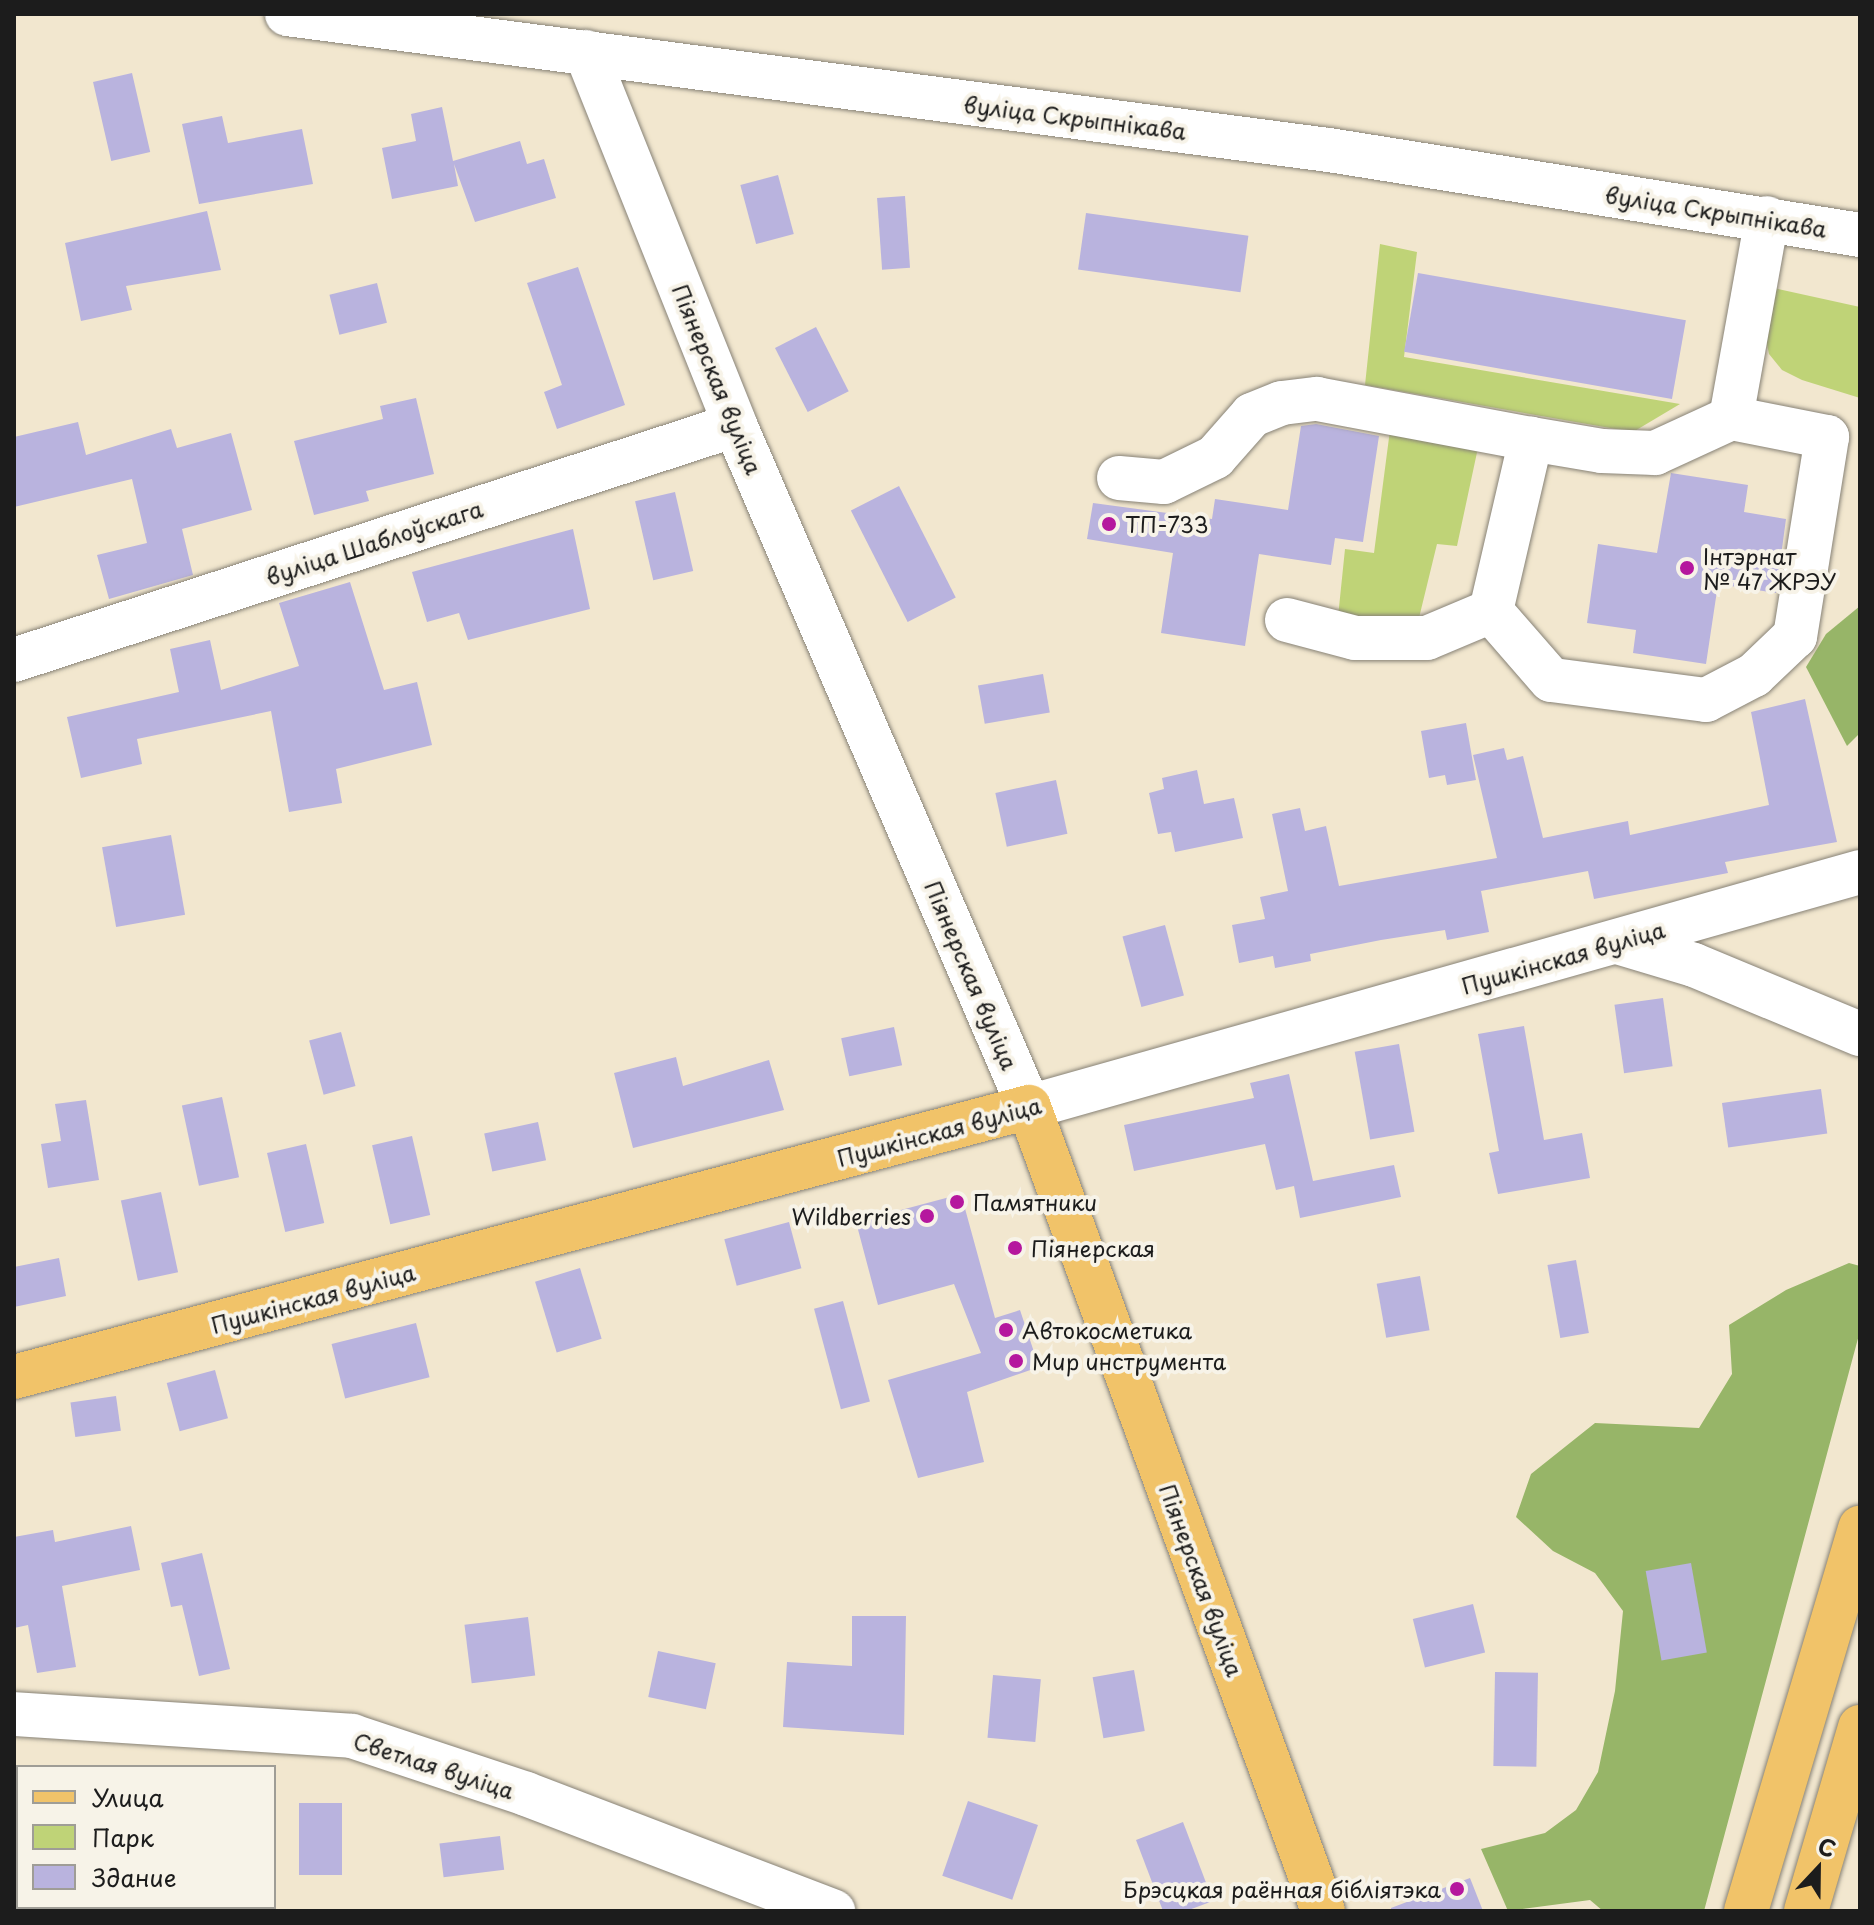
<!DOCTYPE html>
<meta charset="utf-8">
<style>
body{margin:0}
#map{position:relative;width:1874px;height:1925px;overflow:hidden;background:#f2e7cf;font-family:"Playpen Sans",sans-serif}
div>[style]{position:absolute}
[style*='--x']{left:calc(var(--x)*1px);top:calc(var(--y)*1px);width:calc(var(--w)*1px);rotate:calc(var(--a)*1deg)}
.green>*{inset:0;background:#bfd377}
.forest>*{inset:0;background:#97b568}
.building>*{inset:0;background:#b9b3de;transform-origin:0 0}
.roads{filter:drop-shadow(0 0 2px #878276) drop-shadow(0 0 2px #878276)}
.minor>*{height:44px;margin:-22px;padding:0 22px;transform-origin:22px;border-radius:22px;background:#fff}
.major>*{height:44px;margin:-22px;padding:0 22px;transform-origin:22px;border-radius:22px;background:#f1c369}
.dots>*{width:22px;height:22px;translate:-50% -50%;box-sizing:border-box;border:4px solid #f7f3e8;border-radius:50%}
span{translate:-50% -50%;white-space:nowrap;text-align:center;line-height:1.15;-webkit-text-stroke:8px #f7f3e8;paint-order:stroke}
.street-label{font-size:22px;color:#1c1c1c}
.poi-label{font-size:22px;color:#1c1c1c}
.left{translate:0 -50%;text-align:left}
.right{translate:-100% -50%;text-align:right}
.frame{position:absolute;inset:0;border:16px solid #1c1c1c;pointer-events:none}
.legend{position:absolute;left:16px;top:1765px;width:260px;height:144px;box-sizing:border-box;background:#f7f3e8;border:2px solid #9f9d96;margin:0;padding:10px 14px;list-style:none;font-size:24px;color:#1c1c1c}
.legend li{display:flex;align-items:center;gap:16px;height:40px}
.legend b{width:40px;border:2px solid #9f9d96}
.north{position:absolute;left:1778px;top:1829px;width:80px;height:80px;-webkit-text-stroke:6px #f7f3e8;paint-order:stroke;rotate:22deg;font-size:22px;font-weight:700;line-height:32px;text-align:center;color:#1c1c1c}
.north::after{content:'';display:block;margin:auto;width:28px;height:36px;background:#1c1c1c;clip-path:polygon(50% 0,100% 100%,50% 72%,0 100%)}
</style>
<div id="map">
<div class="green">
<i style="clip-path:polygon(1380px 244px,1417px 252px,1404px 357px,1680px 404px,1633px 432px,1365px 385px)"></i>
<i style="clip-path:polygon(1774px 288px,1860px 307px,1860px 398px,1802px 380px,1782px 370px,1769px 354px,1765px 335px)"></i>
<i style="clip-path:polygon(1390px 430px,1479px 443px,1457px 546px,1437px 544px,1418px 622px,1338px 617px,1345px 549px,1374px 553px)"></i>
</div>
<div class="forest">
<i style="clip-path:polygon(1860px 606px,1860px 733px,1847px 746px,1806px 667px,1826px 634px)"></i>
<i style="clip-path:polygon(1849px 1263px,1860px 1266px,1860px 1331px,1704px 1911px,1603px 1911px,1590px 1900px,1508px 1911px,1481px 1849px,1545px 1833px,1576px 1810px,1598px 1772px,1615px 1691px,1623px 1611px,1595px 1573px,1553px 1551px,1516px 1517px,1531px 1474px,1595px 1423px,1699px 1428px,1732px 1374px,1729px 1325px,1786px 1290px)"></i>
</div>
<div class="building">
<i style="left:132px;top:73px;width:81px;height:40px;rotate:77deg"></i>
<i style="clip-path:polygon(442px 107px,453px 161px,520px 141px,527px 164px,544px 159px,556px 198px,475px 222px,454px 164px,458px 186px,392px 199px,382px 148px,416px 141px,411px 114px)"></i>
<i style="clip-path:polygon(222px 116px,228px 143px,302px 129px,313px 184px,199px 204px,182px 124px)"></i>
<i style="left:778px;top:175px;width:61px;height:39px;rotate:75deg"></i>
<i style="left:905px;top:196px;width:72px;height:28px;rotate:86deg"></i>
<i style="clip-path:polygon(207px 211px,221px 270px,126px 286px,132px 310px,81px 321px,65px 243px)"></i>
<i style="left:1086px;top:213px;width:164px;height:57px;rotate:8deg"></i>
<i style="clip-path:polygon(578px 267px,625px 405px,557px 429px,544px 392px,562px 385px,527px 283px)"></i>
<i style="left:1418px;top:273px;width:272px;height:80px;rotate:10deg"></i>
<i style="left:377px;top:283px;width:41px;height:49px;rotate:76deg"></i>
<i style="left:816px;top:327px;width:72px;height:46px;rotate:63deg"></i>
<i style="clip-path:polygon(416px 398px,434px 474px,366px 491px,369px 501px,314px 515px,294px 441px,383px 419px,380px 406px)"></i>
<i style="clip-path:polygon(78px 422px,86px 455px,171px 429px,177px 448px,231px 433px,252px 510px,182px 529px,193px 575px,109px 599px,97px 555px,147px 543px,132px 479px,14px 507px,14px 437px)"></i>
<i style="clip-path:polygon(1316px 424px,1379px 436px,1363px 542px,1335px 538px,1331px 565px,1259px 554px,1245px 646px,1161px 633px,1173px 553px,1087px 539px,1093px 503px,1212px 519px,1215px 499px,1288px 510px,1301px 426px)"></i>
<i style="clip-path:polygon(1671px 473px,1748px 485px,1744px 512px,1786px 519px,1776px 593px,1718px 584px,1706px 664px,1633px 653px,1636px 630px,1587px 623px,1598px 544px,1657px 553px)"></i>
<i style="left:899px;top:486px;width:125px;height:54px;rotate:63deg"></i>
<i style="left:675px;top:492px;width:81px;height:41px;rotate:77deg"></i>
<i style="clip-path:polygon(573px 529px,590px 609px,468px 640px,459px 613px,427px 622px,412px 572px)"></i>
<i style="clip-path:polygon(350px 582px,384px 690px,417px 682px,432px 745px,336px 769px,342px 803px,289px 812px,271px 711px,137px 739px,142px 764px,81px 778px,67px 717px,179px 692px,170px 649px,210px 640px,221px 690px,299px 666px,279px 603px)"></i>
<i style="left:1043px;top:674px;width:39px;height:66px;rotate:80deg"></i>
<i style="clip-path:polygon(1805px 699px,1837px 842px,1725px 862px,1728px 873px,1594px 899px,1588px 871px,1481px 891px,1489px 932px,1447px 940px,1445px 930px,1381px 940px,1310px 954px,1311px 961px,1275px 968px,1273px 956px,1239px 963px,1232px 925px,1265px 919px,1260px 897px,1288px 891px,1272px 814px,1300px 808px,1305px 831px,1326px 826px,1339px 886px,1497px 858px,1473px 755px,1504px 748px,1507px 760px,1523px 756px,1543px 838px,1628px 821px,1630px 835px,1769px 805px,1751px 712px)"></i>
<i style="clip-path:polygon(1466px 723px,1476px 780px,1447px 785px,1445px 775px,1429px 778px,1421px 731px)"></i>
<i style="clip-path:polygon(1197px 770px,1204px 804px,1234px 798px,1243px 838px,1175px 852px,1171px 832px,1158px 834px,1149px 793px,1164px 789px,1162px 778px)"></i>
<i style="left:1056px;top:780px;width:55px;height:62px;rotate:78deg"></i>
<i style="left:171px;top:835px;width:81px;height:70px;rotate:80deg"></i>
<i style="left:1165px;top:925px;width:73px;height:44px;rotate:75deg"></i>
<i style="left:1663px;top:998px;width:69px;height:49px;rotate:82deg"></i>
<i style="clip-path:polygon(1524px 1026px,1544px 1140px,1582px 1133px,1590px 1178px,1498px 1194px,1489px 1153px,1499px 1151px,1478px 1034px)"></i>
<i style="left:894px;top:1027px;width:39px;height:54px;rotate:78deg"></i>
<i style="left:341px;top:1032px;width:56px;height:33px;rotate:75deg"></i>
<i style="left:1399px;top:1044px;width:89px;height:45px;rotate:80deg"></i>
<i style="clip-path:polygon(676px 1057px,683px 1086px,769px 1060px,784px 1110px,633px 1148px,614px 1073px)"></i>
<i style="clip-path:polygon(1289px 1074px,1313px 1181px,1394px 1165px,1401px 1197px,1300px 1218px,1294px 1186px,1276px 1190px,1265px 1144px,1134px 1171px,1124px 1125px,1254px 1098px,1250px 1083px)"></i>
<i style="left:1821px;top:1089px;width:45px;height:100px;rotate:82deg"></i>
<i style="left:222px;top:1097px;width:82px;height:41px;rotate:78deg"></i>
<i style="clip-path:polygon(86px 1100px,99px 1180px,48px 1188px,41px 1144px,61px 1141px,55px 1104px)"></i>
<i style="left:538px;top:1122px;width:39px;height:55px;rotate:78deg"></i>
<i style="left:412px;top:1136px;width:81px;height:41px;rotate:77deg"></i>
<i style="left:306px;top:1144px;width:81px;height:40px;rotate:77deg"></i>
<i style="left:161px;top:1192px;width:82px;height:41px;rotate:78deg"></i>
<i style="clip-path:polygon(961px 1194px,995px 1318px,1020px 1310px,1039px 1367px,967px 1392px,984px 1462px,918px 1478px,888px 1380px,981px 1353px,954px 1284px,878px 1305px,856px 1222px)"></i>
<i style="left:789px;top:1222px;width:48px;height:67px;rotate:75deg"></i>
<i style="clip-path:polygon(59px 1258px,66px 1296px,14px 1307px,14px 1267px)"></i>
<i style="left:1576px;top:1260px;width:74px;height:29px;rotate:80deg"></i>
<i style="left:580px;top:1268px;width:74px;height:47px;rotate:73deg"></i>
<i style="left:1420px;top:1276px;width:55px;height:44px;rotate:80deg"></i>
<i style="left:843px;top:1301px;width:104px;height:30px;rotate:75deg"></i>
<i style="left:416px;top:1323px;width:56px;height:87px;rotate:76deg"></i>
<i style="left:215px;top:1370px;width:50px;height:50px;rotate:75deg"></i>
<i style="left:116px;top:1396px;width:35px;height:46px;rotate:82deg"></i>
<i style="clip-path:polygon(131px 1526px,140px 1570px,62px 1586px,76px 1667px,37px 1673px,28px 1625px,14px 1628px,14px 1537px,53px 1530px,55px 1542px)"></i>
<i style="clip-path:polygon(202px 1553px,230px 1669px,199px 1676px,182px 1605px,171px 1607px,161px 1563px)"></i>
<i style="left:1691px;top:1563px;width:91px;height:46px;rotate:80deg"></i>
<i style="left:1473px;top:1604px;width:50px;height:62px;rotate:76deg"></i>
<i style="clip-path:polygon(852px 1616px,906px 1616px,904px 1735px,783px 1727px,787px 1662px,852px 1666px)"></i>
<i style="left:528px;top:1617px;width:59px;height:64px;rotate:83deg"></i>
<i style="left:658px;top:1651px;width:59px;height:47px;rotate:12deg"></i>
<i style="left:1134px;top:1670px;width:62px;height:42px;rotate:80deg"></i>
<i style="left:1495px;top:1672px;width:43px;height:94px;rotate:1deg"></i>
<i style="left:993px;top:1675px;width:48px;height:63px;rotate:5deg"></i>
<i style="left:968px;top:1801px;width:74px;height:79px;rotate:19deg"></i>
<i style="left:299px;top:1803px;width:43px;height:72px"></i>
<i style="clip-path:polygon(1183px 1822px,1213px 1901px,1186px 1911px,1163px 1911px,1136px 1840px)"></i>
<i style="left:500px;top:1836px;width:34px;height:61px;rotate:83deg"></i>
<i style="clip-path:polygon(1470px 1878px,1483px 1911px,1391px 1911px,1391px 1908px)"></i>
</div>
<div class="roads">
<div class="minor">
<i style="--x:287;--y:14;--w:1051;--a:7.44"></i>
<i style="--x:1329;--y:150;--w:538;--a:9.09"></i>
<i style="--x:586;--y:52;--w:402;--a:68.2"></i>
<i style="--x:735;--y:425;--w:743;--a:66.68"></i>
<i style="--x:1029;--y:1107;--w:864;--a:-15.79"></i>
<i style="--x:1731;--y:418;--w:98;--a:11.2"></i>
<i style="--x:1827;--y:437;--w:202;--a:99.1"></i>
<i style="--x:1795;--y:636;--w:57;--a:136.4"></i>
<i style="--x:1754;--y:675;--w:54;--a:152.5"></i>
<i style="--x:1706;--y:700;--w:156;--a:-172.6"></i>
<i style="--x:1551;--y:680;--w:91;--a:-131"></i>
<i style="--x:1491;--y:611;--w:177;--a:-76.9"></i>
<i style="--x:1531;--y:439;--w:72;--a:9.6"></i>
<i style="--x:1602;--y:451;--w:53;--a:2.2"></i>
<i style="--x:1655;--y:453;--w:84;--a:-24.7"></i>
<i style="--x:1731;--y:418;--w:203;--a:-79.8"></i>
<i style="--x:1119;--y:478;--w:45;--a:5.1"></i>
<i style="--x:1164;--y:482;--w:57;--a:-26.1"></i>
<i style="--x:1215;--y:457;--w:56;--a:-48.6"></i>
<i style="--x:1252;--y:415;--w:32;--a:-22"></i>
<i style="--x:1282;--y:403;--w:35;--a:-7"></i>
<i style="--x:1317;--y:399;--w:218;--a:10.6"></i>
<i style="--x:1287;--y:620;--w:70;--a:14.8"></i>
<i style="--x:1355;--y:638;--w:72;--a:0"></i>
<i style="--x:1427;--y:638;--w:69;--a:-22.9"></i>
<i style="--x:14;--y:660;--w:758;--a:-18.05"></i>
<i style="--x:1617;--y:942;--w:80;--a:16.6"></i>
<i style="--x:1694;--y:965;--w:180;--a:22.6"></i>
<i style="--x:14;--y:1714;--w:339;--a:3.7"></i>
<i style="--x:352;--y:1736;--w:183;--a:18.4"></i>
<i style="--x:526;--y:1794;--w:329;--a:20.9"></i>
</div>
<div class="major">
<i style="--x:14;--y:1377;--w:1050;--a:-14.9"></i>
<i style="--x:1029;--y:1107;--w:856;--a:69.91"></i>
<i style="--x:1746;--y:1911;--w:400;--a:-73.4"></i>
<i style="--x:1806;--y:1911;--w:192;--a:-73.6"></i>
</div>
</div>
<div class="dots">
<i style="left:1109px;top:524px;background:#b5179e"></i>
<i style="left:1687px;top:568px;background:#b5179e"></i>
<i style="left:957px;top:1202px;background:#b5179e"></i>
<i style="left:927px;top:1216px;background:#b5179e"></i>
<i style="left:1015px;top:1248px;background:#b5179e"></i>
<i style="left:1006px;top:1330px;background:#b5179e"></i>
<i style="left:1016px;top:1361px;background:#b5179e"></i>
<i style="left:1457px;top:1889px;background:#b5179e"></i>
</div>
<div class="street-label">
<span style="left:1075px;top:117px;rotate:7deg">вуліца Скрыпнікава</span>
<span style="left:1716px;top:211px;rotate:9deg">вуліца Скрыпнікава</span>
<span style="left:718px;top:379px;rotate:68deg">Піянерская вуліца</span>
<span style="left:374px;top:542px;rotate:-18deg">вуліца Шаблоўскага</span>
<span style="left:1563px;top:957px;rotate:-16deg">Пушкінская вуліца</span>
<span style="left:972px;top:975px;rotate:67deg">Піянерская вуліца</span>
<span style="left:939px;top:1131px;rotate:-15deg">Пушкінская вуліца</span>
<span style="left:313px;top:1298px;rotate:-15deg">Пушкінская вуліца</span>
<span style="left:1202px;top:1580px;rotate:70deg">Піянерская вуліца</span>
<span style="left:434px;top:1765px;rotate:18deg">Светлая вуліца</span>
</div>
<div class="poi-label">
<span class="left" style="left:1125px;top:524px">ТП-733</span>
<span class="left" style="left:1703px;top:568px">Інтэрнат<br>№ 47 ЖРЭУ</span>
<span class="left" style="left:973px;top:1202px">Памятники</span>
<span class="right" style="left:911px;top:1216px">Wildberries</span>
<span class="left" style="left:1031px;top:1248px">Піянерская</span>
<span class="left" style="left:1022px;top:1330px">Автокосметика</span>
<span class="left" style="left:1032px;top:1361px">Мир инструмента</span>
<span class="right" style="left:1441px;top:1889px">Брэсцкая раённая бібліятэка</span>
</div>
<div class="frame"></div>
<ul class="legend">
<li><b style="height:10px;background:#f1c369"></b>Улица</li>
<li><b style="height:22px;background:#bfd377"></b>Парк</li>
<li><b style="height:22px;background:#b9b3de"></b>Здание</li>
</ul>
<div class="north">С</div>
</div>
